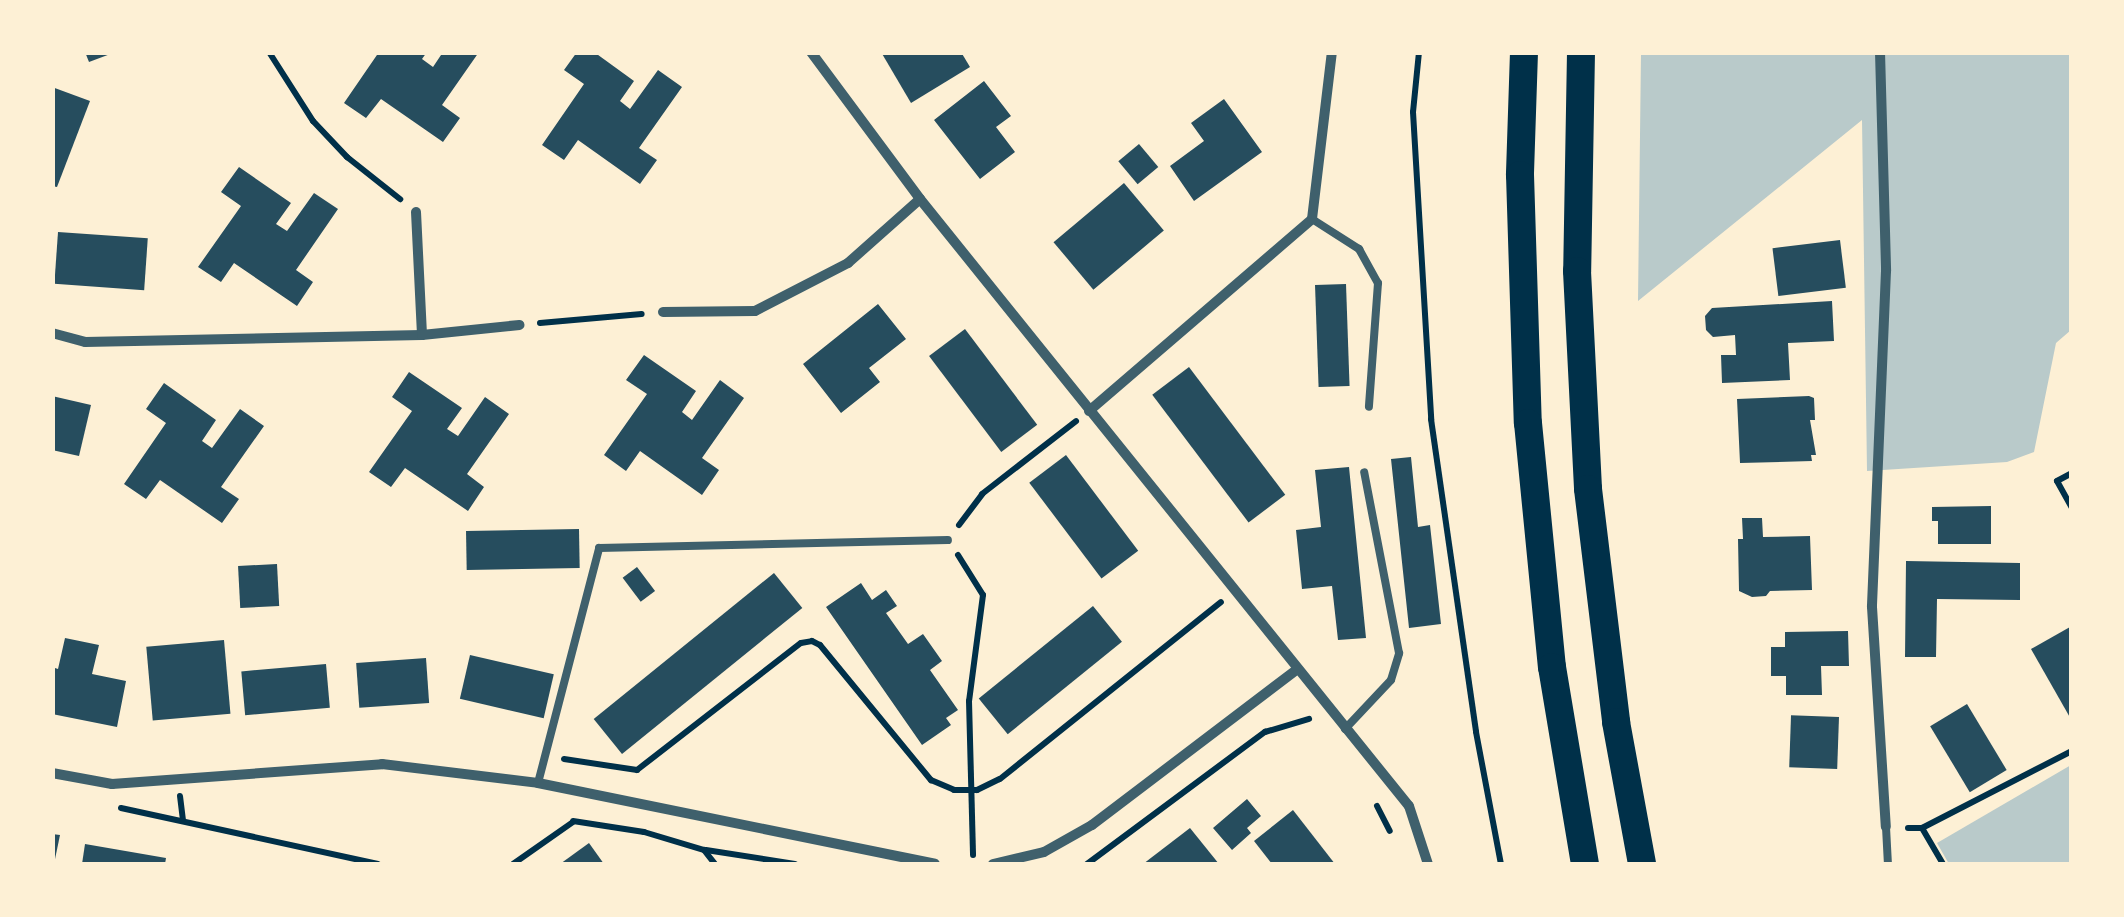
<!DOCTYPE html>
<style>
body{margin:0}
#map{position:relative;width:2124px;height:917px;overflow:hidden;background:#fdf0d5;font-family:"PT Sans",sans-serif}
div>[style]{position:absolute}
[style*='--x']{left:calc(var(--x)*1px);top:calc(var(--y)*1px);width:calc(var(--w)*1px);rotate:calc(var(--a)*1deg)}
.green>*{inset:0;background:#b9caca}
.building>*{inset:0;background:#264d5e;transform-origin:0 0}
.path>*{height:6px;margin:-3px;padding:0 3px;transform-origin:3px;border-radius:3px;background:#003049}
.service>*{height:8px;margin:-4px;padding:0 4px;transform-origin:4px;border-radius:4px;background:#3f606c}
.minor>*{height:10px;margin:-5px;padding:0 5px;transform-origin:5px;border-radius:5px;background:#3f606c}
.trunk>*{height:28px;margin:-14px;padding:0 14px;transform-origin:14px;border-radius:14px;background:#003049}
span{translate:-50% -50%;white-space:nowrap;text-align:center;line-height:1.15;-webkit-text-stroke:9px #fdf0d5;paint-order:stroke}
.frame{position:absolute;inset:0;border:55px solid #fdf0d5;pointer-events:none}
</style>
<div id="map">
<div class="green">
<i style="clip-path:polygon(1641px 53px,2071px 53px,2071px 330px,2056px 343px,2034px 452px,2007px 462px,1867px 471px,1862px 120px,1638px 301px)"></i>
<i style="clip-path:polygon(2071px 765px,2071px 864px,1949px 864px,1937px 843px)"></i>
</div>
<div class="building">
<i style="clip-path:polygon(85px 52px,113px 52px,113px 53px,89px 62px)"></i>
<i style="clip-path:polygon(379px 52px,427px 52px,422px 59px,433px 67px,443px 52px,479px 52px,442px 105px,460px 118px,443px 142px,381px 99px,366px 118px,344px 103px)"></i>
<i style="clip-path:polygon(577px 52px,594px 52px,634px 81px,620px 101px,630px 109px,658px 70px,682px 87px,639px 148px,657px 160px,640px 184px,578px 140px,564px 160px,542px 145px,584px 84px,564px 70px)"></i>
<i style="clip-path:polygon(881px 52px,961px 52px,970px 67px,911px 103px)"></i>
<i style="clip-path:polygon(984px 81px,1011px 116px,996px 127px,1015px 152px,980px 179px,934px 120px)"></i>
<i style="clip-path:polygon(52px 87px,90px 101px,57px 187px,52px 186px)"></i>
<i style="clip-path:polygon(1224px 99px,1262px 152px,1194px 201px,1170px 166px,1204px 141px,1191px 123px)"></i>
<i style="left:1139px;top:144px;width:30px;height:27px;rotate:50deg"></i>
<i style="clip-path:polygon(239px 167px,291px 203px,276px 224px,287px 231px,314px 193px,338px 209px,296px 270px,313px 282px,297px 306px,234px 263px,221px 282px,198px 267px,241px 206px,221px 192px)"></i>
<i style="left:1124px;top:183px;width:62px;height:92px;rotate:50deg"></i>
<i style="left:58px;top:232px;width:90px;height:52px;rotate:4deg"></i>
<i style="left:1840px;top:240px;width:48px;height:68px;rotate:83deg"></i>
<i style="left:1346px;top:284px;width:102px;height:31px;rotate:88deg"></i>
<i style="clip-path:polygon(1832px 301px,1834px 341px,1788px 343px,1790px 380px,1722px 383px,1721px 355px,1736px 355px,1735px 335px,1713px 337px,1706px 330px,1705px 316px,1712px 308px)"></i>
<i style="clip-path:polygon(878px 304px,906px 339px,869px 368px,880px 382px,841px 413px,803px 364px)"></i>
<i style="left:965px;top:329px;width:120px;height:45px;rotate:53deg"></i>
<i style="clip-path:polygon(644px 355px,696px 391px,682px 412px,692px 420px,720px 380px,744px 398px,702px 458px,719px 470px,702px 495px,640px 451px,626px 471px,604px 455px,647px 394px,626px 380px)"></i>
<i style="left:1189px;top:367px;width:160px;height:46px;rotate:53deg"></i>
<i style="clip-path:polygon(409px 372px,462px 408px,447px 429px,458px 436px,485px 397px,509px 414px,467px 474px,484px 487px,468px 511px,405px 468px,391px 487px,369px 472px,412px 411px,392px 397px)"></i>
<i style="clip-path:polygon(164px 383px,216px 420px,202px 441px,212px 448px,240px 409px,264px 426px,221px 487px,239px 499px,222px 523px,160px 480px,146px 499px,124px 484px,166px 423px,146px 409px)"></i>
<i style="clip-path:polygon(52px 396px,91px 405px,79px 456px,52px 450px)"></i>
<i style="clip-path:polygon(1809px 396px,1814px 398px,1815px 420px,1810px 420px,1816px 455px,1811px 455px,1812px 461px,1740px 463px,1737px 399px)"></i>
<i style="left:1066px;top:455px;width:120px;height:46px;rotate:53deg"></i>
<i style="clip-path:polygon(1411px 457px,1418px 527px,1430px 525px,1441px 624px,1409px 628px,1391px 459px)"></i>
<i style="clip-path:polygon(1349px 467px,1366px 638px,1338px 640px,1332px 586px,1302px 589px,1296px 530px,1321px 527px,1315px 470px)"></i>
<i style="clip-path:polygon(1991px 506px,1991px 544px,1938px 544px,1938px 521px,1932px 521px,1932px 507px)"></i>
<i style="clip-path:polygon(1742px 518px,1762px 518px,1763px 537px,1810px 536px,1812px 590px,1770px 591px,1766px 596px,1752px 597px,1739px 591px,1738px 539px,1743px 539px)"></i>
<i style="left:579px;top:529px;width:39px;height:113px;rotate:89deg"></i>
<i style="clip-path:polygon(1906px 561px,2020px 563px,2020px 600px,1937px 599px,1936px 657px,1905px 657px)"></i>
<i style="left:277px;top:564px;width:42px;height:39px;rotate:87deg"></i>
<i style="left:637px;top:567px;width:30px;height:18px;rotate:53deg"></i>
<i style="left:774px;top:573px;width:45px;height:232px;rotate:51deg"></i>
<i style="clip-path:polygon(861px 583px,872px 600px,886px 590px,897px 606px,886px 613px,908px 644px,923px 634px,942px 661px,930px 670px,958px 710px,946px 718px,951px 725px,922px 745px,826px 607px)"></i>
<i style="left:1093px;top:606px;width:46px;height:147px;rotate:51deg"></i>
<i style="clip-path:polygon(2070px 627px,2072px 629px,2072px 721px,2031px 649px)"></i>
<i style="clip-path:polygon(1848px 631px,1849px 666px,1821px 666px,1822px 695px,1786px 695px,1786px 676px,1771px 676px,1771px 647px,1785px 647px,1785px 632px)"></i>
<i style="clip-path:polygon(65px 638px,99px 645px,92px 674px,126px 681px,117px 727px,52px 714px,52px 667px,58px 669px)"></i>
<i style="left:224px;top:640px;width:74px;height:78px;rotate:85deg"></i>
<i style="left:470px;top:655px;width:86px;height:45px;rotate:13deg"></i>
<i style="left:426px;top:658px;width:45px;height:70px;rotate:86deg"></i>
<i style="left:326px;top:664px;width:44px;height:85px;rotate:85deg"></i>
<i style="left:1967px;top:704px;width:77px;height:43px;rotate:59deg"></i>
<i style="left:1839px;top:717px;width:52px;height:48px;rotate:92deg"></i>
<i style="clip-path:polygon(1247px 799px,1261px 816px,1247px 828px,1251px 833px,1232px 850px,1213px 828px)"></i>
<i style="clip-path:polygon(1293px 810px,1335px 864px,1272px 864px,1254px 841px)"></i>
<i style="clip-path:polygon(1190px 828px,1219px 864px,1143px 864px)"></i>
<i style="clip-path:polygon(52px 834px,60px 835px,54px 864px,52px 864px)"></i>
<i style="clip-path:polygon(589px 843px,604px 864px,560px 864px)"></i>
<i style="clip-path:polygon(85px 844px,166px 858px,165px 864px,82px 864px)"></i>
</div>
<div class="path">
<i style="--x:269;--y:52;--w:82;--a:57.5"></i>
<i style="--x:313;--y:121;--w:50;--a:46.6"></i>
<i style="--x:347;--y:157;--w:68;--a:38.4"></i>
<i style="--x:1419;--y:52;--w:60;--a:95.7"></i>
<i style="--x:1413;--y:112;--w:308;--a:86.6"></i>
<i style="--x:1431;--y:419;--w:316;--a:81.8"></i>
<i style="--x:1476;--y:732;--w:134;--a:79.3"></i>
<i style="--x:540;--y:323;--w:102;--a:-5"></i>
<i style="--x:2072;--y:473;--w:17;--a:152"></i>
<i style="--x:2057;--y:481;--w:31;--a:61"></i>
<i style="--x:959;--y:525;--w:39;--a:-53"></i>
<i style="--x:982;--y:494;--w:119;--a:-37.8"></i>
<i style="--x:958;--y:555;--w:47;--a:58"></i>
<i style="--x:983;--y:595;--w:107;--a:97.5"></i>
<i style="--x:969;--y:701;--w:154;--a:88.5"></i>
<i style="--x:564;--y:759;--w:74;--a:8.6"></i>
<i style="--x:637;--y:770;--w:207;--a:-37.8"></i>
<i style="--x:801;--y:643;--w:11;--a:-10"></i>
<i style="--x:812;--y:641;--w:9;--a:27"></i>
<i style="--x:820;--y:645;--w:175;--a:50.6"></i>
<i style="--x:931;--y:780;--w:25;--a:23"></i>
<i style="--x:954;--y:790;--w:23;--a:0"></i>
<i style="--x:977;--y:790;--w:25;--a:-26"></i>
<i style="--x:1000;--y:779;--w:283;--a:-38.7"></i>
<i style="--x:180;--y:796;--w:24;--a:83"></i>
<i style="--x:1377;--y:806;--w:28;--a:63"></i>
<i style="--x:121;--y:808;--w:263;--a:12.3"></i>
<i style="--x:573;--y:821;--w:72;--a:8.8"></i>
<i style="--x:644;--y:832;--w:63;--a:16.7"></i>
<i style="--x:704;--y:850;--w:18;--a:52"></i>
<i style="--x:1908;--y:828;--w:14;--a:0"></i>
<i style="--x:1922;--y:828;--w:169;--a:-27.2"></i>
<i style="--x:1922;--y:828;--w:42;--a:59.7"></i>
<i style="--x:706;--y:850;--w:90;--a:8.9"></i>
<i style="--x:513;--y:864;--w:73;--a:-35"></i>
<i style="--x:1087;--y:864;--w:222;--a:-36.6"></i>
<i style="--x:1265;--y:732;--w:46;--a:-16.5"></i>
</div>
<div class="service">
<i style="--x:1312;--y:219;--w:56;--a:32.6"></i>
<i style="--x:1359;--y:249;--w:39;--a:61"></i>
<i style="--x:1378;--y:283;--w:124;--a:94.2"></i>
<i style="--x:1345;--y:729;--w:67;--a:-46.8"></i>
<i style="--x:1391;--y:680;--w:28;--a:-73"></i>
<i style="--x:1399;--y:653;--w:184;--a:-100.9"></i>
<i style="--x:538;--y:783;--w:243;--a:-75.4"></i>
<i style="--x:599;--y:548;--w:349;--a:-1.3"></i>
<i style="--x:1886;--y:827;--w:37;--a:87"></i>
</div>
<div class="minor">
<i style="--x:811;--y:52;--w:183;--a:53.4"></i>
<i style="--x:920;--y:199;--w:779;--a:51.15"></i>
<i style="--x:1409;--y:806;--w:61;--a:71.9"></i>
<i style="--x:1880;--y:52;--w:219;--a:88.4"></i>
<i style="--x:1886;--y:271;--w:336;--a:92.4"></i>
<i style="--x:1872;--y:607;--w:220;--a:86.4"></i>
<i style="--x:416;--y:212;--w:123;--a:87.2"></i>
<i style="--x:663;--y:312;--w:92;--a:-0.6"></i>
<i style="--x:755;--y:311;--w:105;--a:-27.3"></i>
<i style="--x:848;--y:263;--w:96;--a:-41.6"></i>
<i style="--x:52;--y:333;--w:34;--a:15"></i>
<i style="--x:85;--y:342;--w:337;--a:-1.2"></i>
<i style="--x:422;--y:335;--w:98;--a:-5.9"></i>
<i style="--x:1089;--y:411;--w:294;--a:-40.7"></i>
<i style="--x:1312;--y:219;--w:168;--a:-83.2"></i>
<i style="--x:52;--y:773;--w:61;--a:10.4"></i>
<i style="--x:112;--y:784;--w:271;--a:-4.2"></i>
<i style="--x:382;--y:764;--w:157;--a:6.9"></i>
<i style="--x:538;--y:783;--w:405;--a:11.5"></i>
<i style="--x:993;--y:864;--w:52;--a:-13.2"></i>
<i style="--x:1044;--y:852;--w:55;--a:-29.4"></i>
<i style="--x:1092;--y:825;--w:256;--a:-37.2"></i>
</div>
<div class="trunk">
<i style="--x:1524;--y:52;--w:123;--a:91.9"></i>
<i style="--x:1520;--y:175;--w:248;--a:88.2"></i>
<i style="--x:1528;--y:423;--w:245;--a:84.4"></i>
<i style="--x:1552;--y:667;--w:200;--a:80.5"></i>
<i style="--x:1581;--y:52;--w:219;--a:91"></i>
<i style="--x:1577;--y:271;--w:218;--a:87.1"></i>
<i style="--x:1588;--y:489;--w:235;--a:83.1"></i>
<i style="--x:1616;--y:722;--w:144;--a:79.6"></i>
</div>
<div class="frame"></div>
</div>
